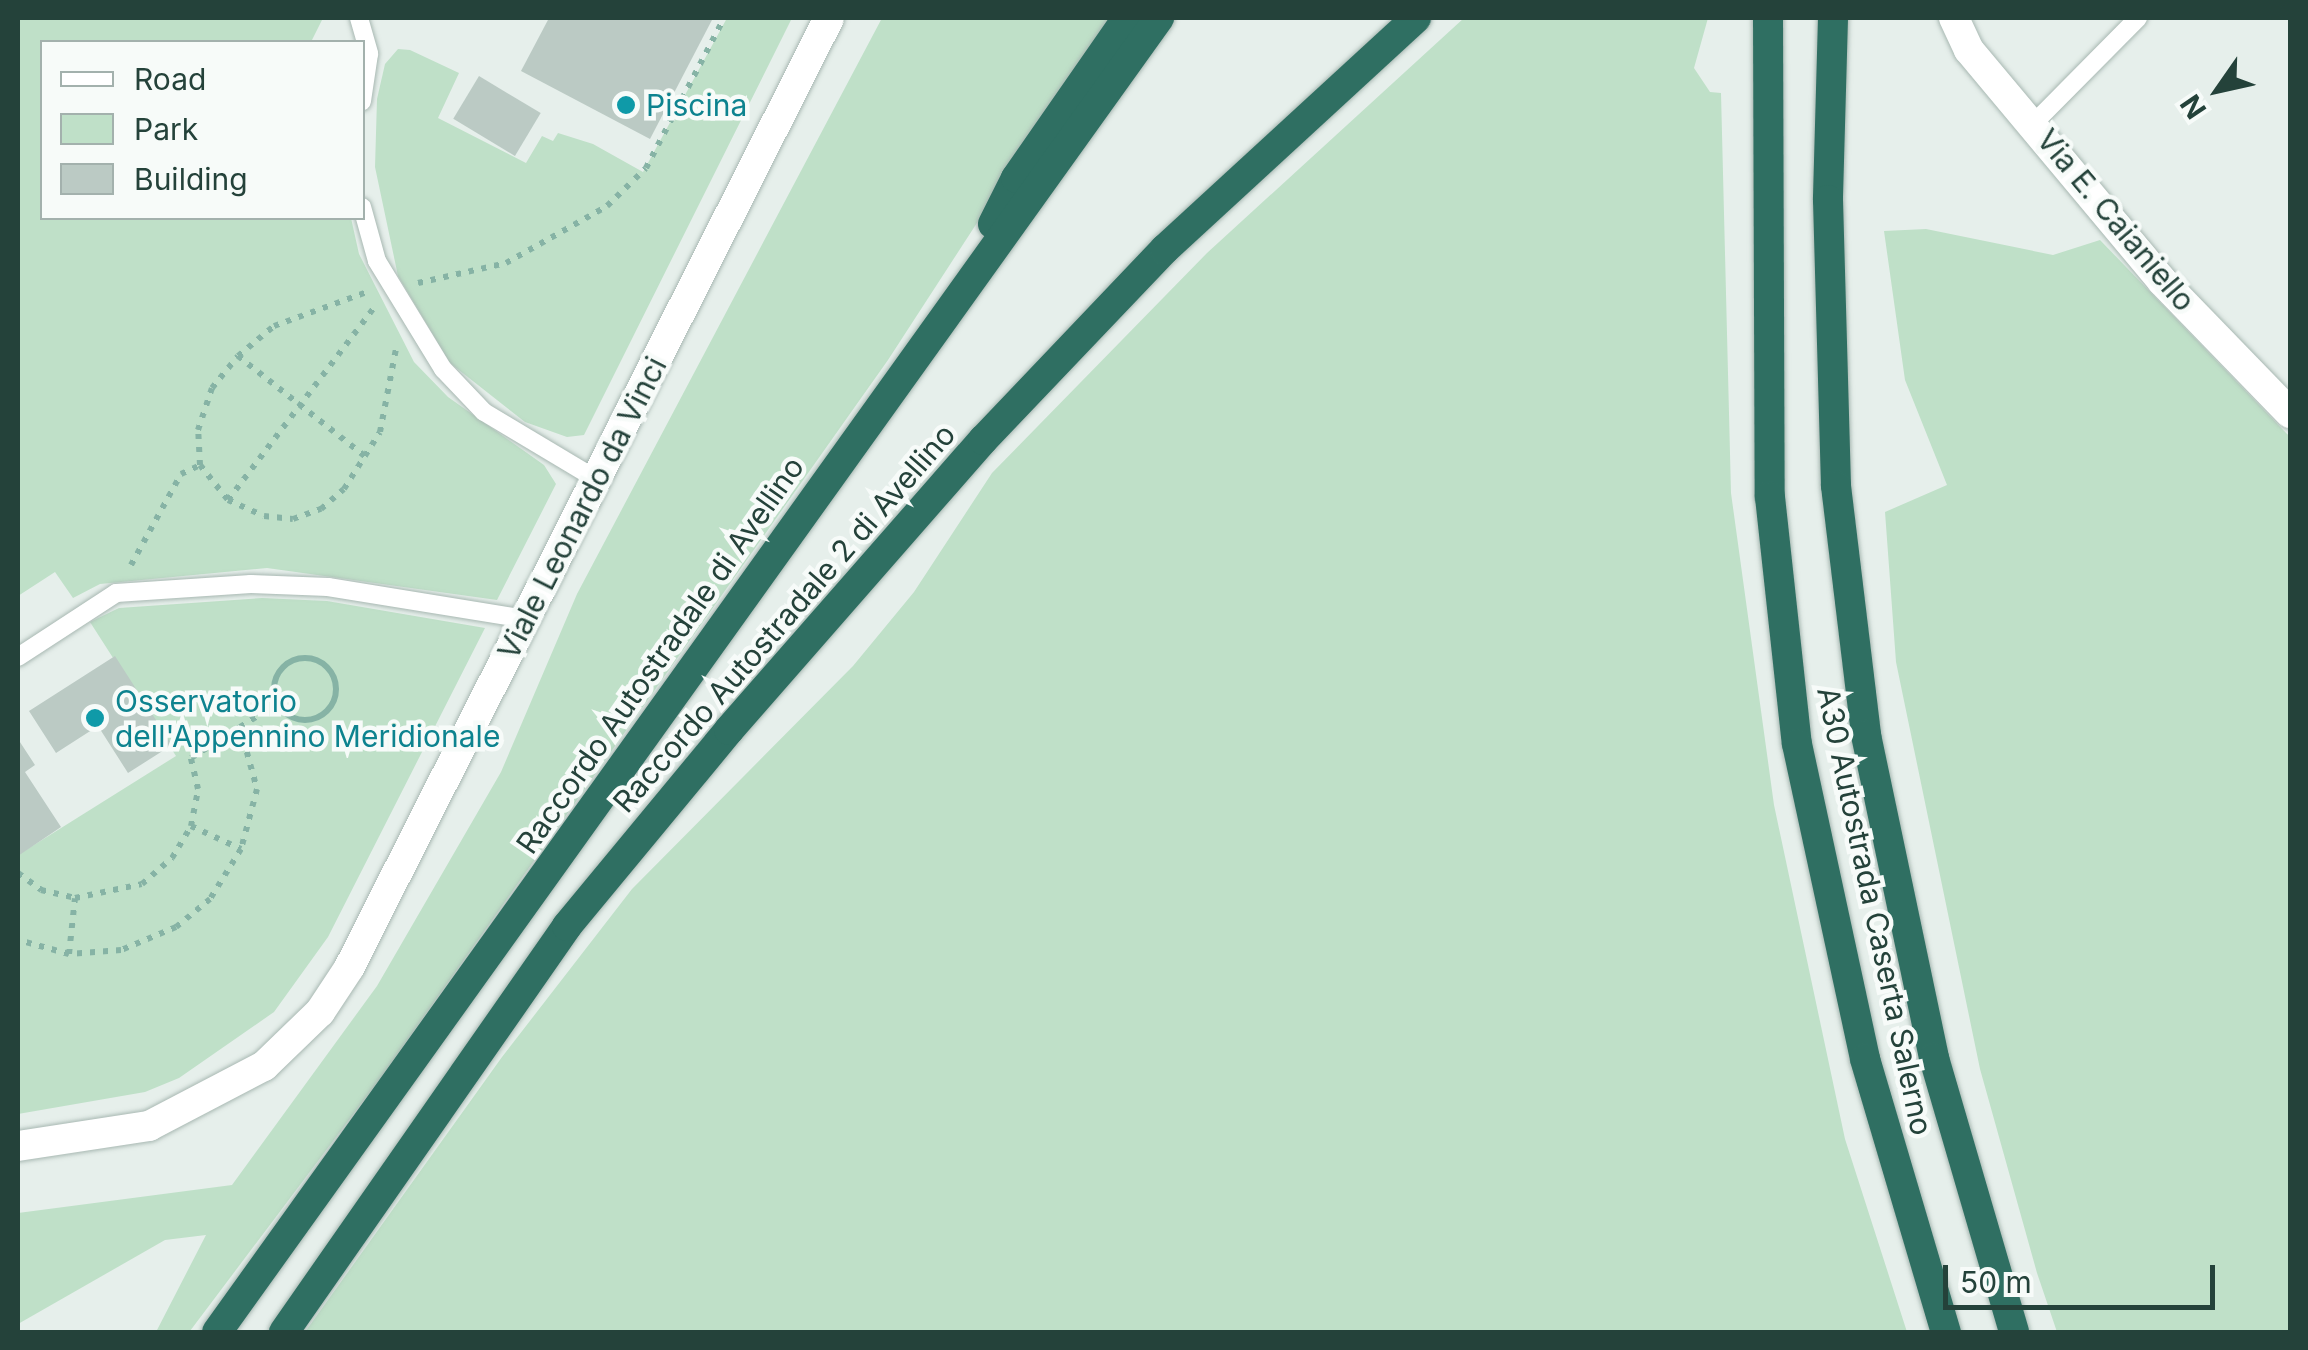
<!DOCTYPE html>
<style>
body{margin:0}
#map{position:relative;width:2308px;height:1350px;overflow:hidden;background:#e6efeb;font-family:Inter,sans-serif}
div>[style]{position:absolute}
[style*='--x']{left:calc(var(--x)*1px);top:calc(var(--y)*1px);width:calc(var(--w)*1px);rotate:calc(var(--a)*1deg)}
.green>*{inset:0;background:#bfe0c8}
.building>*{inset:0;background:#bbcac4;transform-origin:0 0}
.path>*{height:6px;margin-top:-3px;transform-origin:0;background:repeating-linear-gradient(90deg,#86b3a5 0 5px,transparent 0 13px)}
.path>.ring{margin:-3px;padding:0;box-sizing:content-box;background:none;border:6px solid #86b3a5;border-radius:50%}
.roads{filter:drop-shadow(0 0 2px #a8b8b2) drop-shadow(0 0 2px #a8b8b2)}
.service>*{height:18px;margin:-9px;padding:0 9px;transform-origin:9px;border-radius:9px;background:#fff}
.minor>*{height:30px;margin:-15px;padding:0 15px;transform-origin:15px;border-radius:15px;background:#fff}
.tertiary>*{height:30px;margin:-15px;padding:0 15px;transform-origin:15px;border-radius:15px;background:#fff}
.motorway>*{height:30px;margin:-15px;padding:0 15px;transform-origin:15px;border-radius:15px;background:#2f6f62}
.dots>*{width:28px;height:28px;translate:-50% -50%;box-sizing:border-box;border:5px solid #f7fbf9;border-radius:50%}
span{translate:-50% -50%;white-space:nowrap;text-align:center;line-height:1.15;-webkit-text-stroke:9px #f7fbf9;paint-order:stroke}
.culture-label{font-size:30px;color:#0d838f}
.left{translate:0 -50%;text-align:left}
.street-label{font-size:30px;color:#24423a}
.frame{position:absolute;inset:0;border:20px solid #24423a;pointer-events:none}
.legend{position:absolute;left:40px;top:40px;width:325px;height:180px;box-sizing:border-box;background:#f7fbf9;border:2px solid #a3b1ad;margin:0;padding:12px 18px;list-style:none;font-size:30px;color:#24423a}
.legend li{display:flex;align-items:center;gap:20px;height:50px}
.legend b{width:50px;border:2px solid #a3b1ad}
.north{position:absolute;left:2168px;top:40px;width:100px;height:100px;-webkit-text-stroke:8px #f7fbf9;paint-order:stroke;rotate:236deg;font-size:28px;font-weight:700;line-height:40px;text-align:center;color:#24423a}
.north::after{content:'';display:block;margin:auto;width:35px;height:45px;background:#24423a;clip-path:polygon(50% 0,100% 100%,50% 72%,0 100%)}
.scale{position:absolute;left:1943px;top:1265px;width:272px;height:45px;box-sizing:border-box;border:5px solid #24423a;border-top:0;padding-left:12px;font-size:30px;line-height:35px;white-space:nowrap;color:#24423a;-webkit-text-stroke:8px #f7fbf9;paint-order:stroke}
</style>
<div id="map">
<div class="green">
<i style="clip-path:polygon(18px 18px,323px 18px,311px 42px,42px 42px,42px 218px,351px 218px,359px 254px,414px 362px,448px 397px,544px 465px,556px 484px,497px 600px,267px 568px,100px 584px,73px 598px,55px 572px,18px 596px)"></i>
<i style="clip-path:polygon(727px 18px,792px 18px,584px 435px,567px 437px,525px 422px,450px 363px,398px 276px,375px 167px,377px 99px,385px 64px,398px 49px,410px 50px,459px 73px,438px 118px,526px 163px,542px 136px,553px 141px,558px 133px,593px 144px,643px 172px)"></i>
<i style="clip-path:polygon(882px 18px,1110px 18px,888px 360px,379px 1080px,190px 1331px,156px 1332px,206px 1235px,165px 1240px,18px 1324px,18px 1213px,232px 1185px,377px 986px,501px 772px,577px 594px)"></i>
<i style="clip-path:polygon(1464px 18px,1708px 18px,1694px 68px,1710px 92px,1721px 93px,1731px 493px,1774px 805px,1845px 1139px,1907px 1332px,305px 1332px,502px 1057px,632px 889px,853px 666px,914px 592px,992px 473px,1207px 253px)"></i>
<i style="clip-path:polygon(1926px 229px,2053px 255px,2100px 240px,2290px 437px,2290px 1332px,2057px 1332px,2037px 1273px,1980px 1069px,1896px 662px,1885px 512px,1947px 485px,1905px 380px,1884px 231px)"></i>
<i style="clip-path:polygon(262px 598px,327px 601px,485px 628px,328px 937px,274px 1012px,179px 1078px,145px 1092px,18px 1114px,18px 855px,176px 756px,90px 622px,119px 608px)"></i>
</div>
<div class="building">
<i style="clip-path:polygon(549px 18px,713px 18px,650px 139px,521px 71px)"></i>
<i style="left:479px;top:76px;width:72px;height:50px;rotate:31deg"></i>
<i style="clip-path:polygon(115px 656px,172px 745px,128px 773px,98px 726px,56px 753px,29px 711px)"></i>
<i style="clip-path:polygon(18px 739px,35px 765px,25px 772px,61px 827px,18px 856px)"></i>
</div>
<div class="path">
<i style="--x:418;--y:283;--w:90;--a:-12.8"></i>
<i style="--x:506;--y:263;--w:116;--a:-29.4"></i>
<i style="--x:607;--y:206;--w:54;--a:-44.3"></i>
<i style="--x:646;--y:168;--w:169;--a:-62.5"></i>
<i style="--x:238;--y:356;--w:164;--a:38.3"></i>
<i style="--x:200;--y:465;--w:45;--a:51.3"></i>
<i style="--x:228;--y:500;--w:39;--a:24"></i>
<i style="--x:264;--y:516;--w:29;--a:6"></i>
<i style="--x:293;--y:519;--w:30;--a:-20"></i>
<i style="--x:321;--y:509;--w:30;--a:-41"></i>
<i style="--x:344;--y:489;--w:67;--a:-57.7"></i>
<i style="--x:380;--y:432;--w:90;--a:-79.1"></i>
<i style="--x:228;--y:500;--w:243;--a:-52.8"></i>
<i style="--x:131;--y:565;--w:104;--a:-61.2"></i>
<i style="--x:181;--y:474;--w:21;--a:-25"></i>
<i style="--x:200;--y:465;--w:35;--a:-93"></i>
<i style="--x:198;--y:430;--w:44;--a:-71.6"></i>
<i style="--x:212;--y:388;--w:41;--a:-50.9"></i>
<i style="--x:238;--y:356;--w:47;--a:-39.8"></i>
<i style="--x:274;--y:326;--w:99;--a:-20.1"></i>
<i class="ring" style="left:274px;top:658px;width:56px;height:56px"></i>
<i style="--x:240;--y:727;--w:44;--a:-31.9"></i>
<i style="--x:191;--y:826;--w:55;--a:24.7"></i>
<i style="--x:18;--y:873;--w:29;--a:36"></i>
<i style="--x:41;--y:890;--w:35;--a:13"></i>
<i style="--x:75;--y:898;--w:68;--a:-11.8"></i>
<i style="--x:142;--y:884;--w:40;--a:-41"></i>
<i style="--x:172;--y:858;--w:37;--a:-59"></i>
<i style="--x:191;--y:826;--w:38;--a:-79"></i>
<i style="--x:198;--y:789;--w:32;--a:-103"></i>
<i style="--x:191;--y:758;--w:58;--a:-32.3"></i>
<i style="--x:240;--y:727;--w:64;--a:74.7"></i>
<i style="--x:257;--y:789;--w:62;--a:104.9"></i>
<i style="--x:241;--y:849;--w:59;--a:121.8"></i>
<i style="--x:210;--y:899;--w:44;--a:140.5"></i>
<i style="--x:176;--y:927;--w:60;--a:157.3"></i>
<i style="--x:121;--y:950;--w:52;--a:175.6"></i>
<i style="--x:69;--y:954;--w:53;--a:-164.6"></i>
<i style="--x:69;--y:954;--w:56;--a:-83.9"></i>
</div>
<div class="roads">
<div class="service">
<i style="--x:359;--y:18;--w:37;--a:74"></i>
<i style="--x:369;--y:54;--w:48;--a:98.5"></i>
<i style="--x:2034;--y:123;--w:148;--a:-45.3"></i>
<i style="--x:362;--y:207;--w:56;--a:74.5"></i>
<i style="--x:377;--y:261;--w:127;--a:58.6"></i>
<i style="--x:443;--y:369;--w:59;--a:46.4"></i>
<i style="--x:484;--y:412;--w:131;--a:30.9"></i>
<i style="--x:18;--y:657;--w:117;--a:-33.1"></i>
<i style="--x:116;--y:593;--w:135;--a:-3.8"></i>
<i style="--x:251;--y:584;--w:77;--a:2.2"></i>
<i style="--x:328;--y:587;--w:201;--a:9.2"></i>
</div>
<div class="minor">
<i style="--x:1954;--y:18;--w:35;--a:65"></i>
<i style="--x:1969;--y:50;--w:301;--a:50.1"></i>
<i style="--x:2162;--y:281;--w:184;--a:45.9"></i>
</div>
<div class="tertiary">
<i style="--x:18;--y:1146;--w:133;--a:-8.7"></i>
<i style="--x:149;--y:1126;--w:130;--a:-27.6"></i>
<i style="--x:264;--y:1066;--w:78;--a:-44"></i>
<i style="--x:320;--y:1012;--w:53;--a:-56.6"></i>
<i style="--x:349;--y:968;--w:1064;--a:-63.19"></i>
</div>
<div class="motorway">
<i style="--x:1768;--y:18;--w:479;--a:89.8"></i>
<i style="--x:1770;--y:497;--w:248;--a:83.8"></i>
<i style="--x:1797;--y:744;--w:322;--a:77.8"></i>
<i style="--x:1865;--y:1059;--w:285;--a:73.5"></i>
<i style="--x:1833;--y:18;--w:182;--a:91.6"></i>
<i style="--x:1828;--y:200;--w:286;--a:88.4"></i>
<i style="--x:1836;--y:486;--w:251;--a:83.1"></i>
<i style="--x:1866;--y:735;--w:330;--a:78.1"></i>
<i style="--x:1934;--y:1058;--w:285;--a:73.7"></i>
<i style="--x:993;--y:224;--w:51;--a:-63.4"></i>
<i style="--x:1016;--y:178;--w:195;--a:-55.2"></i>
<i style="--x:217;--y:1332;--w:1617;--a:-54.36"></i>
<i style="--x:284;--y:1332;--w:495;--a:-55.1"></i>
<i style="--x:567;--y:926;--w:254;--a:-50.4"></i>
<i style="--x:729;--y:730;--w:386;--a:-48.8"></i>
<i style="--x:983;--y:440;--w:264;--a:-46.4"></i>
<i style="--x:1165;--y:249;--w:341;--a:-42.6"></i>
</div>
</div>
<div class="dots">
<i style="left:626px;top:105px;background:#0f9aa8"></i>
<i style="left:95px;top:718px;background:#0f9aa8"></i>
</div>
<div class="culture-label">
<span class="left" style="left:646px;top:105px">Piscina</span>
<span class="left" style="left:115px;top:718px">Osservatorio<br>dell'Appennino Meridionale</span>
</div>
<div class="street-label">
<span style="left:2116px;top:220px;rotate:50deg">Via E. Caianiello</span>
<span style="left:582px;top:508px;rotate:-63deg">Viale Leonardo da Vinci</span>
<span style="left:784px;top:618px;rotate:-49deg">Raccordo Autostradale 2 di Avellino</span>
<span style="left:660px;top:655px;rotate:-55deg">Raccordo Autostradale di Avellino</span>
<span style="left:1875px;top:911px;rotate:78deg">A30 Autostrada Caserta Salerno</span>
</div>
<div class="frame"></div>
<ul class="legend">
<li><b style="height:12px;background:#fff"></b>Road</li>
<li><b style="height:28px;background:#bfe0c8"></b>Park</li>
<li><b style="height:28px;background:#bbcac4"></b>Building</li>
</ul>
<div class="north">N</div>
<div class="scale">50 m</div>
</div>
